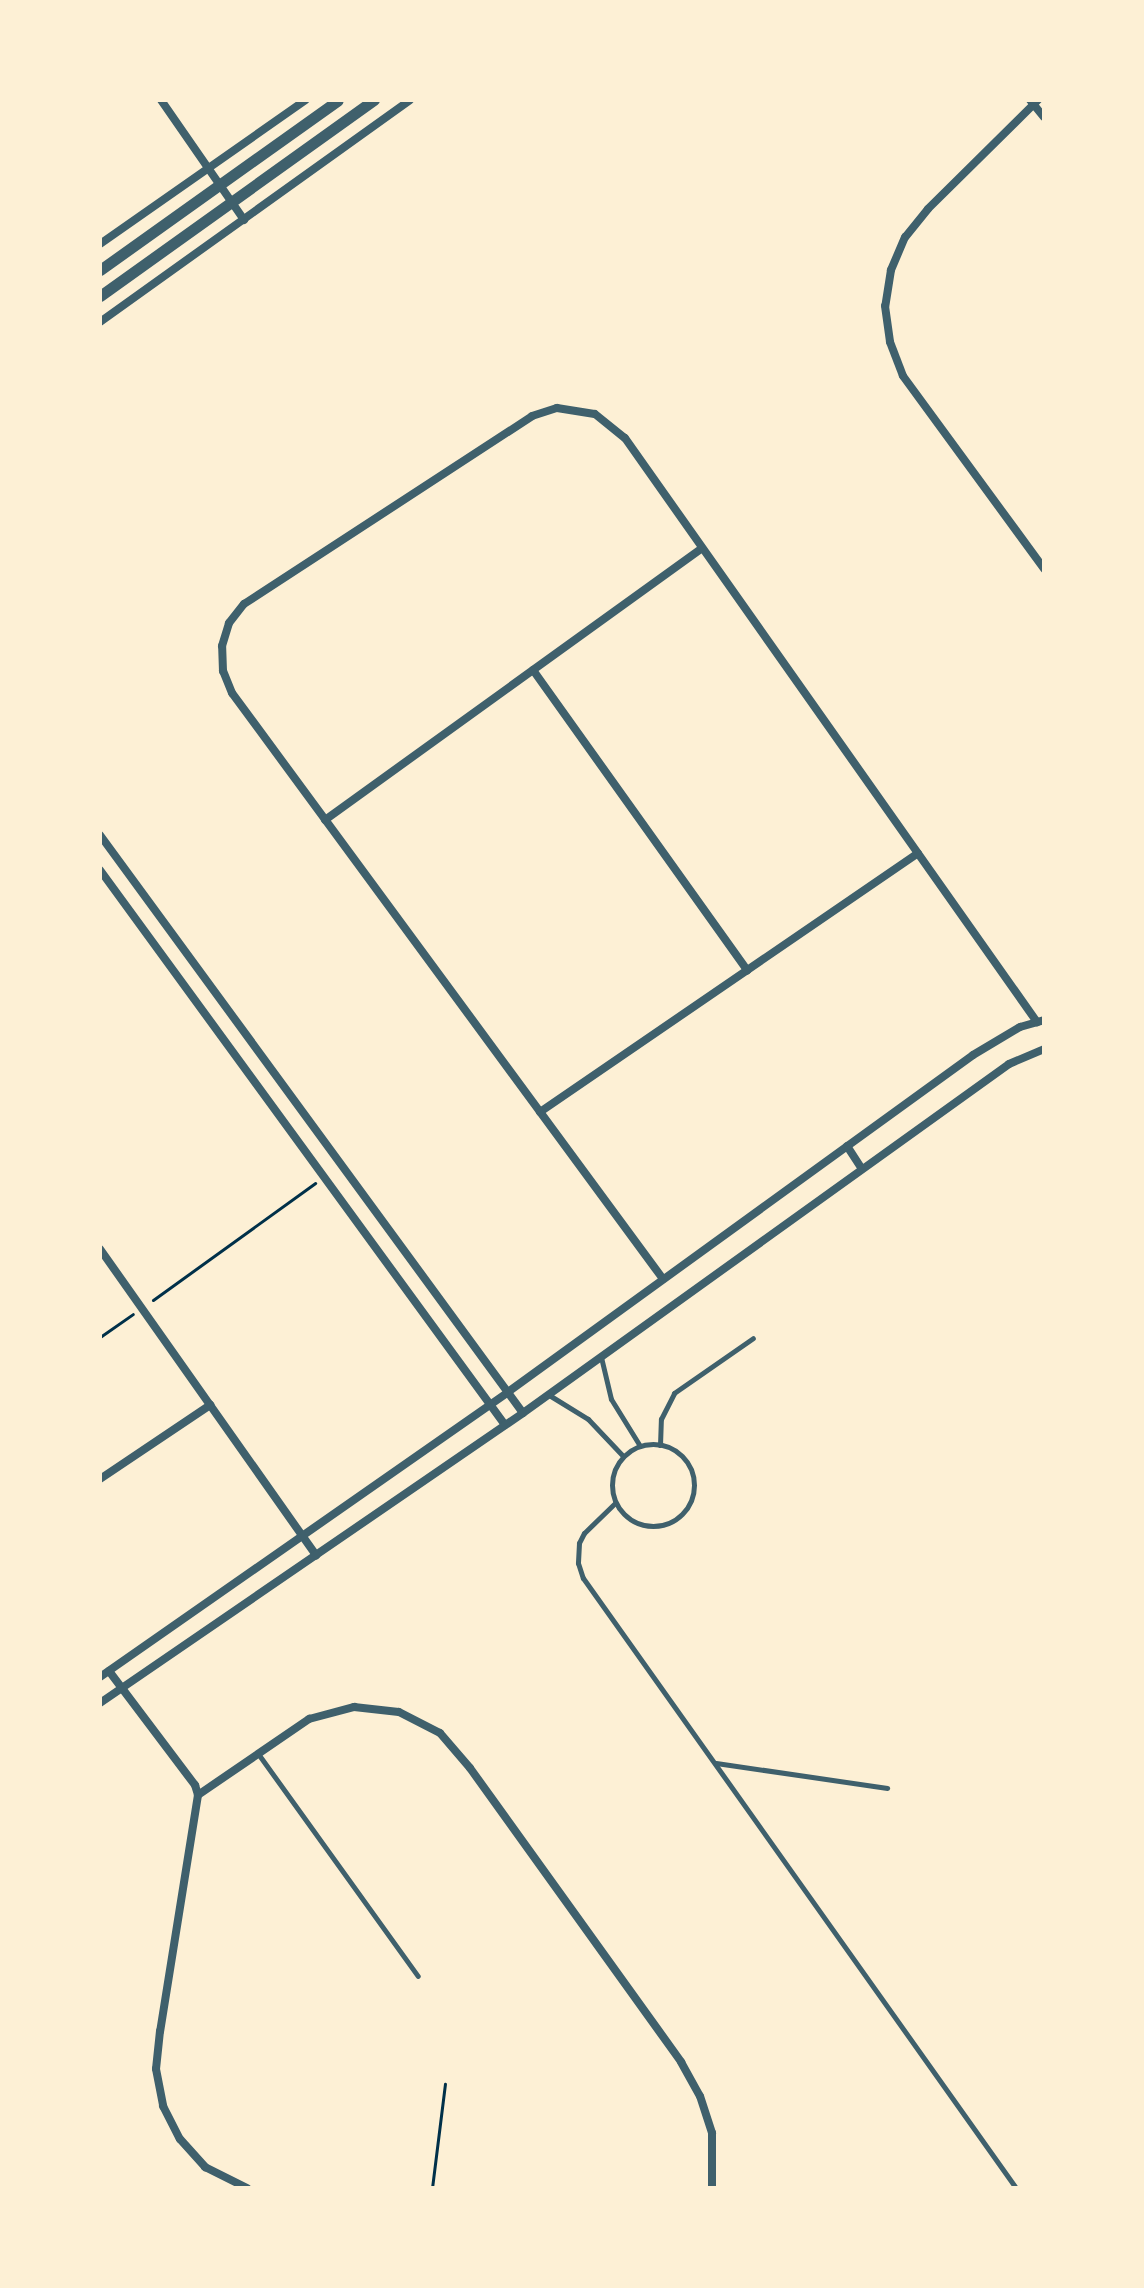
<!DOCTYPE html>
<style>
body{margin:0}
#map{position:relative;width:1144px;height:2288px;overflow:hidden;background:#fdf0d5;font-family:"DM Sans",sans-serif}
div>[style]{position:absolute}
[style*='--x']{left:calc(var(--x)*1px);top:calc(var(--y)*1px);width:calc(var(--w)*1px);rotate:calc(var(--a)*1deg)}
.path>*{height:3px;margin:-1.5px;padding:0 1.5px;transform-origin:1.5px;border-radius:1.5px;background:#003049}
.service>*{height:5px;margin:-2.5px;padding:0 2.5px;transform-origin:2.5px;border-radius:2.5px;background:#3f606c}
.service>.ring{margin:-2.5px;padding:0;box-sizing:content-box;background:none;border:5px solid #3f606c;border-radius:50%}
.minor>*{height:8px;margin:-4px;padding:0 4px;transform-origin:4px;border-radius:4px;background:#3f606c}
.tertiary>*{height:11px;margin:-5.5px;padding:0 5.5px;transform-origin:5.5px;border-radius:5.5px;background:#3f606c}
span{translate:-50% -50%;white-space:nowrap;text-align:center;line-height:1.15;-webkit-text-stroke:6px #fdf0d5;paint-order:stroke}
.frame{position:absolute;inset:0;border:102px solid #fdf0d5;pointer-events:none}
</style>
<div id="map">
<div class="path">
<i style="--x:153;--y:1300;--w:200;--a:-35.8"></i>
<i style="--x:100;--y:1337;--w:40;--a:-34.9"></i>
<i style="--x:432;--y:2188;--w:105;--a:-82.9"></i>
</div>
<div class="service">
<i style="--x:601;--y:1357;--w:43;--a:76.6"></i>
<i style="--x:611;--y:1399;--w:55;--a:58.3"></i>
<i style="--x:549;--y:1395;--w:46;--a:31.6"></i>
<i style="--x:588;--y:1419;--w:51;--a:46.6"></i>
<i class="ring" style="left:612px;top:1444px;width:77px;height:77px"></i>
<i style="--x:660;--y:1445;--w:26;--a:-88"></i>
<i style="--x:661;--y:1419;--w:29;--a:-63"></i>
<i style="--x:674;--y:1393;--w:96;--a:-34.8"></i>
<i style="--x:615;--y:1503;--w:43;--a:135.9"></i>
<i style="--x:584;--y:1533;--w:11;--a:117"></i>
<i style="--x:579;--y:1543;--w:20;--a:93"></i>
<i style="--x:578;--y:1563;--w:16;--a:72"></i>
<i style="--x:583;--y:1578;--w:748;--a:54.63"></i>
<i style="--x:259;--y:1755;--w:272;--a:54.3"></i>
<i style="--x:716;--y:1763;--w:173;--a:8.3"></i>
</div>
<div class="minor">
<i style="--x:161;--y:100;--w:146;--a:55.3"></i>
<i style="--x:1030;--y:100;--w:22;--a:51"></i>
<i style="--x:1038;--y:100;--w:155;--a:135.3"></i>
<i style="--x:928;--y:209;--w:36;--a:129"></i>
<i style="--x:905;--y:237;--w:36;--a:113"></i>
<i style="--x:891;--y:270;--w:36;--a:99"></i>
<i style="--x:885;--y:306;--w:36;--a:82"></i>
<i style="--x:890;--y:342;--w:36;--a:69"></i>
<i style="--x:903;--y:376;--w:239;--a:53.8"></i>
<i style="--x:100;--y:244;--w:251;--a:-35"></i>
<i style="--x:100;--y:322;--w:381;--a:-35.6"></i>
<i style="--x:533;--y:670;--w:369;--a:54.5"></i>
<i style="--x:325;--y:820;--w:463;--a:-35.8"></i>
<i style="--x:100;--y:835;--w:716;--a:53.8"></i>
<i style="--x:100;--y:870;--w:687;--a:53.88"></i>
<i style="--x:540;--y:1112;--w:458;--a:-34.4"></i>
<i style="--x:847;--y:1146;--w:27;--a:57"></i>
<i style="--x:100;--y:1249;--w:375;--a:54.8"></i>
<i style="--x:663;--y:1279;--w:727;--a:-126.33"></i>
<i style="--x:232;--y:693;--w:24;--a:-112"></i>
<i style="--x:223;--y:671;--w:25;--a:-92"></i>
<i style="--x:222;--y:646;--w:24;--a:-73"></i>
<i style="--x:229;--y:623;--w:24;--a:-52"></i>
<i style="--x:244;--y:604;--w:344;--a:-33.1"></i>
<i style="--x:532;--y:416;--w:26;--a:-18"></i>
<i style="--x:557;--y:408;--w:38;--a:9"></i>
<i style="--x:595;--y:414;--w:38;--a:39"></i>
<i style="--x:625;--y:438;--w:715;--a:54.8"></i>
<i style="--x:100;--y:1479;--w:133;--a:-33.9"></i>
<i style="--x:109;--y:1671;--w:143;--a:53"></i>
<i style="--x:195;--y:1785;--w:10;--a:73"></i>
<i style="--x:198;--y:1795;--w:239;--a:99.1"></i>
<i style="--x:160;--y:2031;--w:38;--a:96"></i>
<i style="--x:156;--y:2069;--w:38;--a:79"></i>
<i style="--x:163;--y:2106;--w:37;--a:63"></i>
<i style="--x:180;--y:2139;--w:38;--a:48"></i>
<i style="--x:205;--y:2167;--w:47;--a:26.6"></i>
<i style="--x:100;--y:1677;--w:498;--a:-34.9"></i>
<i style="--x:508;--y:1392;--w:574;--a:-35.93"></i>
<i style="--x:973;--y:1055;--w:55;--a:-30.8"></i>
<i style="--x:1020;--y:1027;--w:25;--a:-16"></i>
<i style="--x:100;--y:1703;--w:513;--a:-34.43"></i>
<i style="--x:523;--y:1413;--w:598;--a:-35.68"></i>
<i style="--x:1009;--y:1064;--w:38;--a:-23"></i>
<i style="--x:198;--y:1795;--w:135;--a:-34.4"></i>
<i style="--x:309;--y:1719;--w:47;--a:-14.9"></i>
<i style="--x:354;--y:1707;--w:45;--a:6.3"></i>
<i style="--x:399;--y:1712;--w:46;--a:27.1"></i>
<i style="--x:440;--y:1733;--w:46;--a:49.4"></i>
<i style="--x:470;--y:1768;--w:362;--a:54.3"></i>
<i style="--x:681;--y:2062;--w:39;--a:61"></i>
<i style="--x:700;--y:2096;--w:39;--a:72"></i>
<i style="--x:712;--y:2133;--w:55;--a:90"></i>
</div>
<div class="tertiary">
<i style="--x:100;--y:270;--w:292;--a:-35.5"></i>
<i style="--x:100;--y:296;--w:337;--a:-35.6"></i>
</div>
<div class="frame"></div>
</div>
